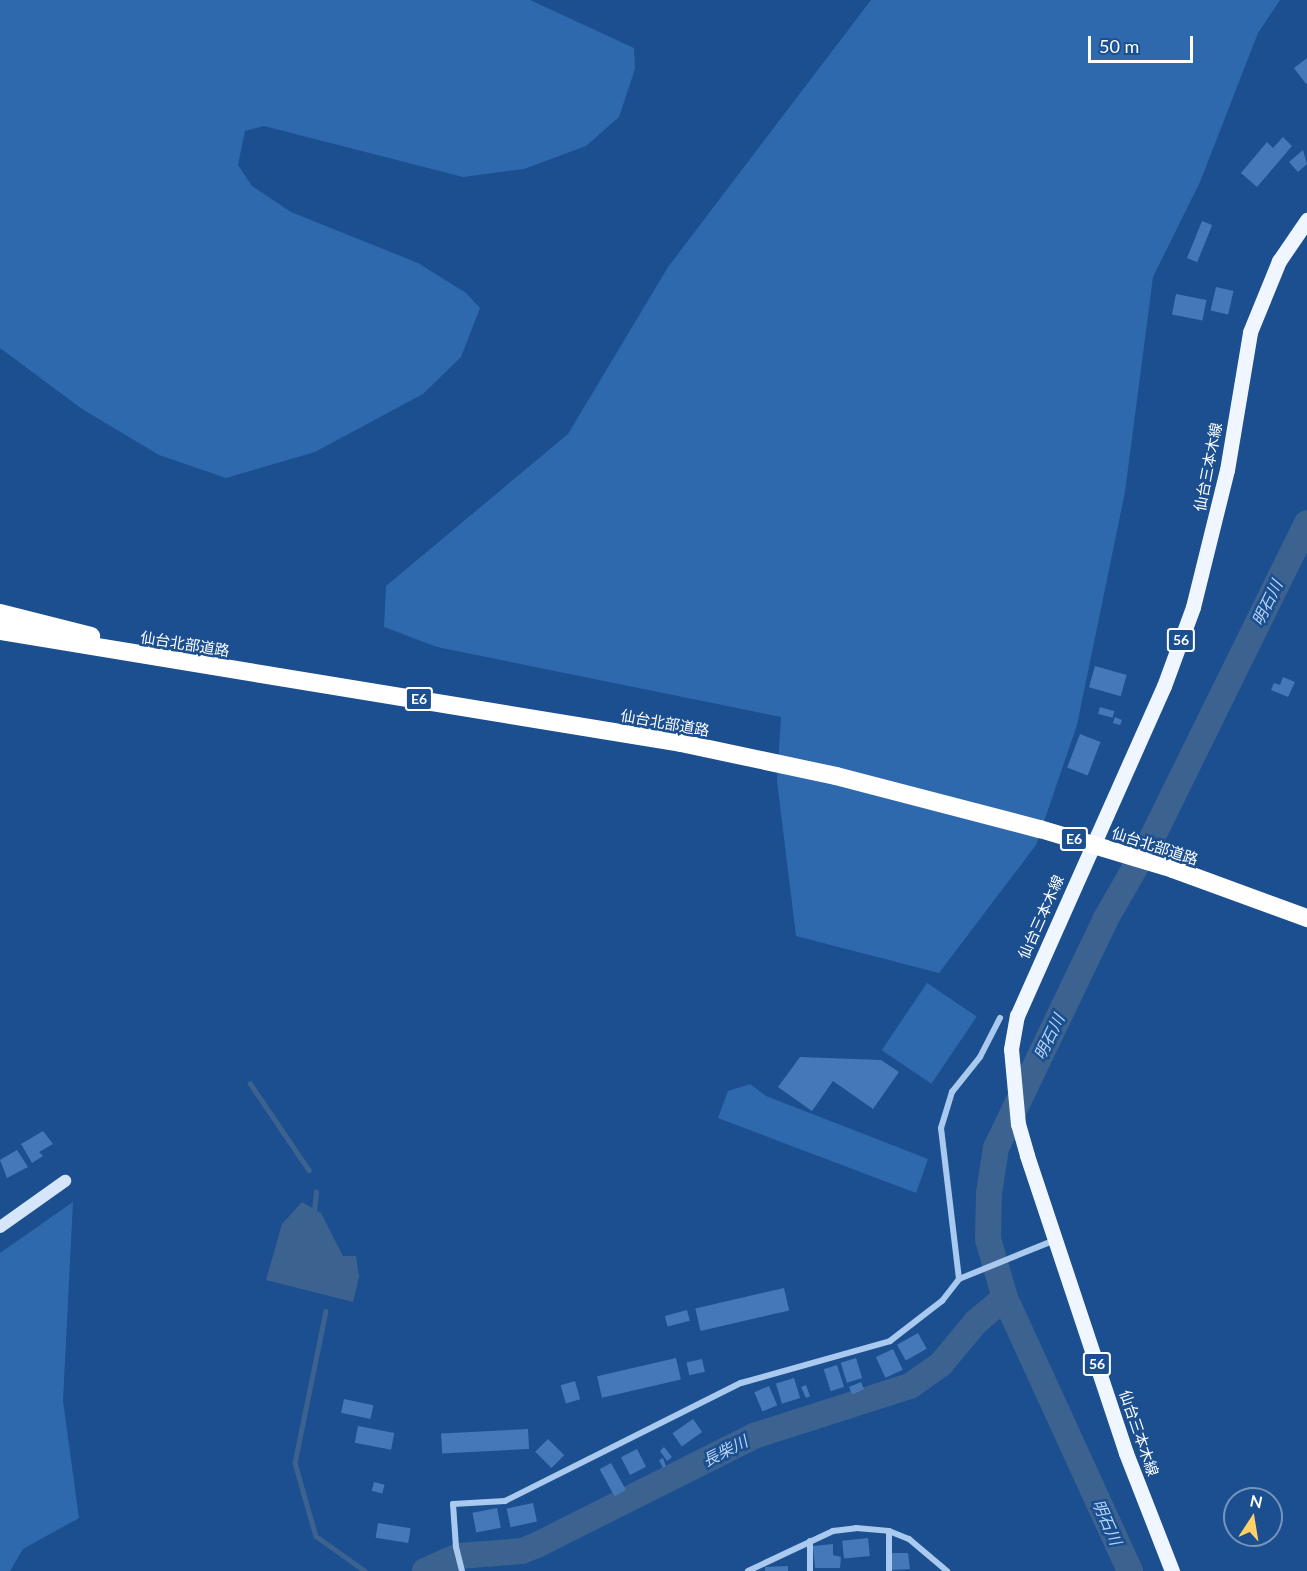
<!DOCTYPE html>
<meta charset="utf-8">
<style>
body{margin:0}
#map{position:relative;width:1307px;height:1571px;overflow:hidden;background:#1b4f8f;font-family:Lato,"Noto Sans JP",sans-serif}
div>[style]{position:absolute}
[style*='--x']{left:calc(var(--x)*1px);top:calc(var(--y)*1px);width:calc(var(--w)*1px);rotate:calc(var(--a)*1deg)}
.green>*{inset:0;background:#2e69ad;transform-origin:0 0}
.water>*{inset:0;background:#3c6290}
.stream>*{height:4.5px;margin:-2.25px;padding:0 2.25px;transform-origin:2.25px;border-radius:2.25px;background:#3c6290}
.river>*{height:26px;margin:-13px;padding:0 13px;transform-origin:13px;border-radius:13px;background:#3c6290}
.building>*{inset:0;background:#4478b7;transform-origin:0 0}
.street>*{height:6px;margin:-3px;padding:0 3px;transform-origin:3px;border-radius:3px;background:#a9c9ee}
.secondary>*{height:12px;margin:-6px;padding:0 6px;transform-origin:6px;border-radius:6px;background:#d6e6fa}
.primary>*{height:15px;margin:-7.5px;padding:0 7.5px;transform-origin:7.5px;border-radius:7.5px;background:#f0f6ff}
.highway>*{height:18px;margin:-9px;padding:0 9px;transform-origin:9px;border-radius:9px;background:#fff}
.highway-bridge>*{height:18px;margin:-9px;padding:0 9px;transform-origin:9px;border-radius:9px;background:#fff}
span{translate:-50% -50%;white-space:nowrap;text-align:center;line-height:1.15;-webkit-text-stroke:5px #1b4f8f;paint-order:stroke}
.shield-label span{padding:2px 4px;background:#1b4f8f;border:2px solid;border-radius:4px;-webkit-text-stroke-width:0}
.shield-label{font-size:14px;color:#fff;font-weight:700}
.street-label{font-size:15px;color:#fff}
.water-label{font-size:16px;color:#b5d3f5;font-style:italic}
.north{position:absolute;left:1223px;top:1487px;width:60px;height:60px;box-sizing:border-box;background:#1b4f8f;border:2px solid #7695bc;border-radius:50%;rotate:12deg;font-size:16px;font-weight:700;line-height:24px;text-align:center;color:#fff}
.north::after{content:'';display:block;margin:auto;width:21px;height:27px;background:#ffd166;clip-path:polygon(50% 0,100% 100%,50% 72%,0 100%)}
.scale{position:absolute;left:1088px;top:36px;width:105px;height:27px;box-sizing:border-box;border:3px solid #fff;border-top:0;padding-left:8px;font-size:18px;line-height:21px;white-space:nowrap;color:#fff;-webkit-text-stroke:4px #1b4f8f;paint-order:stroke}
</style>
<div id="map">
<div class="green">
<i style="clip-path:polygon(0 0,530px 0,634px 48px,635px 69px,619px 117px,586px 146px,524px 169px,463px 177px,264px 126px,245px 131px,238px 165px,252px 186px,291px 212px,418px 263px,466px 293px,480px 308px,461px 357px,423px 394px,315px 452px,226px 478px,159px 455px,82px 409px,0 348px)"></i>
<i style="clip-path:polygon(871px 0,1280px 0,1258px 33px,1200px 182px,1153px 277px,1125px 492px,1077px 725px,1036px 845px,939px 973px,796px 936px,777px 781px,781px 717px,437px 647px,384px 627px,386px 586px,568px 434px,668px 267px)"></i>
<i style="left:927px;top:983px;width:60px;height:81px;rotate:34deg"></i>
<i style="clip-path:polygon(750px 1084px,766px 1096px,928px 1159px,916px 1193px,718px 1118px,728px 1091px)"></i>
<i style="clip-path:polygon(73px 1202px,63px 1401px,79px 1518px,23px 1549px,10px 1571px,0 1571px,0 1253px)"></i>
</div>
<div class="water">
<i style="clip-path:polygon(302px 1202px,321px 1213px,343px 1256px,356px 1256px,359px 1277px,353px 1302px,266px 1280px,282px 1224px)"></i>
</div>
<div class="stream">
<i style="--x:250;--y:1083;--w:105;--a:55.9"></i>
<i style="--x:314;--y:1211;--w:19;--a:-84"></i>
<i style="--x:326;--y:1311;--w:155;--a:101.5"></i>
<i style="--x:295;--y:1463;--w:76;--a:74"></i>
<i style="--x:316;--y:1536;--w:60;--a:35.5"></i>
</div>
<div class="river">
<i style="--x:425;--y:1571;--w:37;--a:-24"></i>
<i style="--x:459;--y:1556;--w:63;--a:-4.5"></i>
<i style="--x:522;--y:1551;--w:16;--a:-22"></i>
<i style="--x:537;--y:1545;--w:243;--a:-26.7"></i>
<i style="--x:754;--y:1436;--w:164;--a:-17.8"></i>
<i style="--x:910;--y:1386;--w:38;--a:-35"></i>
<i style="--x:941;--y:1364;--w:55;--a:-50.2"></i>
<i style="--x:976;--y:1322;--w:38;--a:-40"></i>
<i style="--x:1130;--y:1571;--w:300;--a:-114.6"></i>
<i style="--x:1005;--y:1298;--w:61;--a:-106.1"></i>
<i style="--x:988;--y:1239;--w:46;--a:-88.8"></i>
<i style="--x:989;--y:1193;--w:46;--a:-81.2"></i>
<i style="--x:996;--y:1148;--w:253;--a:-64.4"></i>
<i style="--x:1105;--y:920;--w:92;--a:-60.1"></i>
<i style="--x:1151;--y:840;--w:353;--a:-63.8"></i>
</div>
<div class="building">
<i style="clip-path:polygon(1307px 58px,1307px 83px,1306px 84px,1294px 68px)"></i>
<i style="clip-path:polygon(1283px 137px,1292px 146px,1257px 187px,1241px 173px,1267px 142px,1273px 148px)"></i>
<i style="clip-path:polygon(1303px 150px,1307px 164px,1298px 172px,1289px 162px)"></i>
<i style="left:1202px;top:221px;width:11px;height:40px;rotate:22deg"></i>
<i style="left:1216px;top:287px;width:18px;height:24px;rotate:13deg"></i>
<i style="left:1176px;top:294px;width:31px;height:21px;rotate:11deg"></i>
<i style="left:1095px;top:666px;width:33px;height:22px;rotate:16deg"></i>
<i style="clip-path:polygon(1283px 677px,1295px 682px,1288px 697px,1271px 690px,1274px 683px,1280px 685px)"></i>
<i style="left:1100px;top:707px;width:15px;height:7px;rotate:16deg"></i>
<i style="clip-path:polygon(1115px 717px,1122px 720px,1120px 725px,1113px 723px)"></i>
<i style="left:1080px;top:734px;width:22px;height:36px;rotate:21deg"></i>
<i style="clip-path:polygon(800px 1057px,881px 1060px,899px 1072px,873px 1109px,833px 1081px,812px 1111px,778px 1087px)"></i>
<i style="clip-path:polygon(43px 1131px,53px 1144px,39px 1152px,43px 1156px,32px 1163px,21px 1144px)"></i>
<i style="clip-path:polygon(17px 1150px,28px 1167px,7px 1178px,0 1160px)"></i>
<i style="left:784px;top:1288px;width:23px;height:91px;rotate:77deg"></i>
<i style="left:687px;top:1310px;width:11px;height:23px;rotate:75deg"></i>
<i style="left:918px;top:1333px;width:18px;height:24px;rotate:61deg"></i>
<i style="left:893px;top:1349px;width:23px;height:19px;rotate:65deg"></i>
<i style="left:676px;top:1358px;width:22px;height:81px;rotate:77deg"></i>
<i style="left:856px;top:1358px;width:21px;height:16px;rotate:73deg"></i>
<i style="left:702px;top:1359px;width:13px;height:16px;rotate:77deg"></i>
<i style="left:837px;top:1365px;width:23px;height:14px;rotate:72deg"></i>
<i style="left:794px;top:1378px;width:21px;height:19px;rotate:73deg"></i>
<i style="left:575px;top:1381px;width:19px;height:15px;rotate:74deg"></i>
<i style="left:861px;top:1382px;width:8px;height:13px;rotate:67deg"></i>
<i style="clip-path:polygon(806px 1385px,810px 1396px,806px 1398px,801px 1387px)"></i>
<i style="left:769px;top:1386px;width:21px;height:16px;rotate:67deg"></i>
<i style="left:344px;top:1399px;width:30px;height:14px;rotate:12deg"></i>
<i style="left:693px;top:1419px;width:16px;height:25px;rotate:55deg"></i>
<i style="left:358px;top:1426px;width:37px;height:17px;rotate:11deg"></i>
<i style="left:528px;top:1429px;width:20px;height:87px;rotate:87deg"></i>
<i style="left:548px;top:1439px;width:23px;height:18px;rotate:45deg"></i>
<i style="clip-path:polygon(664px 1447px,672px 1457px,667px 1461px,660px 1451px)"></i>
<i style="left:637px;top:1449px;width:20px;height:18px;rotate:63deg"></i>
<i style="clip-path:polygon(663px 1458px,666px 1466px,663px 1468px,659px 1460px)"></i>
<i style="left:611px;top:1463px;width:31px;height:13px;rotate:61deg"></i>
<i style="left:374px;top:1482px;width:11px;height:9px;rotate:15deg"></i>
<i style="left:533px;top:1503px;width:19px;height:27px;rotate:78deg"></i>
<i style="left:497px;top:1508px;width:20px;height:25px;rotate:79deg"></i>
<i style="left:378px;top:1523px;width:33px;height:15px;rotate:9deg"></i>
<i style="left:868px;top:1538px;width:18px;height:26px;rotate:84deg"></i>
<i style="clip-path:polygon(833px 1544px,833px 1555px,841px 1557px,840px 1568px,815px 1568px,813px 1546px)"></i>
<i style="clip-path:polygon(892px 1553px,908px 1553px,910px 1569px,892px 1570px)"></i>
<i style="clip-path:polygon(788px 1566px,788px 1571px,765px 1571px,765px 1567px)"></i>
</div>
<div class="street">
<i style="--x:959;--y:1279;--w:104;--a:-22.1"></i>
<i style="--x:810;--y:1541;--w:30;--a:90"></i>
<i style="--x:462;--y:1571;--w:25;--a:-104"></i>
<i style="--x:456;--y:1547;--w:43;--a:-94"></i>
<i style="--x:453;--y:1504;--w:52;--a:-3.3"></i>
<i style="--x:505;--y:1501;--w:264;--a:-26.6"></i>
<i style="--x:741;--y:1383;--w:155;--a:-15.7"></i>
<i style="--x:890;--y:1341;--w:66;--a:-37.6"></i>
<i style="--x:942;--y:1301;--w:28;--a:-52"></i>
<i style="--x:959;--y:1279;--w:152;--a:-96.8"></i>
<i style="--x:941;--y:1128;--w:38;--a:-73"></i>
<i style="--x:952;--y:1092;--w:45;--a:-51.3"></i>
<i style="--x:980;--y:1057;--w:44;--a:-62.9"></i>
<i style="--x:748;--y:1571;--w:94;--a:-25.2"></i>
<i style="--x:833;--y:1531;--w:23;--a:-7"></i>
<i style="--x:856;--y:1528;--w:33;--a:5"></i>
<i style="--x:889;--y:1531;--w:22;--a:22"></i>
<i style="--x:909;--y:1539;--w:50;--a:40.1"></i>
<i style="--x:889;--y:1571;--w:40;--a:-90"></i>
</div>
<div class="secondary">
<i style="--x:0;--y:1227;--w:80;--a:-35.3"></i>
</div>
<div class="primary">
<i style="--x:1172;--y:1571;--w:127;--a:-111.3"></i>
<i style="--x:1126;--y:1453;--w:314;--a:-108.4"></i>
<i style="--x:1027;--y:1155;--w:32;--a:-106"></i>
<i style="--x:1018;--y:1124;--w:75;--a:-95.3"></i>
<i style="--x:1011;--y:1049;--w:34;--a:-80"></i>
<i style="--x:1017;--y:1016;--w:361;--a:-66"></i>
<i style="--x:1164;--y:686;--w:84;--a:-69.8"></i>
<i style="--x:1193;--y:607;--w:141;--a:-76.1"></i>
<i style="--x:1227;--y:470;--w:140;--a:-80.5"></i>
<i style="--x:1250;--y:332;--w:77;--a:-67.8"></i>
<i style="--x:1279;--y:261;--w:50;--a:-55.7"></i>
</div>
<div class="highway">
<i style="--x:0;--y:613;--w:94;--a:14.2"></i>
<i style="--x:0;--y:631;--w:690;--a:9.34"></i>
<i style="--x:681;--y:743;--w:158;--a:12"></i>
</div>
<div class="highway-bridge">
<i style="--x:836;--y:776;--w:211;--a:14.6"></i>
<i style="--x:1040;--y:829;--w:139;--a:16.7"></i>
<i style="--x:1173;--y:869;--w:143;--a:20.1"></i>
</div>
<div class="shield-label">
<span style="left:1181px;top:640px">56</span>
<span style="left:419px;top:699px">E6</span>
<span style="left:1074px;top:839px">E6</span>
<span style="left:1097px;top:1364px">56</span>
</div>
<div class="street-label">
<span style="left:1208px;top:467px;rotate:-79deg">仙台三本木線</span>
<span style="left:185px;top:644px;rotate:9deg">仙台北部道路</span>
<span style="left:665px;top:723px;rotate:10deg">仙台北部道路</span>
<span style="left:1155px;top:846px;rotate:18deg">仙台北部道路</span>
<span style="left:1041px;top:917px;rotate:-66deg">仙台三本木線</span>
<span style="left:1139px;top:1433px;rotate:71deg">仙台三本木線</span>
</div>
<div class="water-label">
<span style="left:1267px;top:603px;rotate:-64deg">明石川</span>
<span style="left:1049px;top:1037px;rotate:-64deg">明石川</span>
<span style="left:725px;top:1451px;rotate:-27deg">長柴川</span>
<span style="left:1107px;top:1522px;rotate:66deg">明石川</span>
</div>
<div class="north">N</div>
<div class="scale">50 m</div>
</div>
